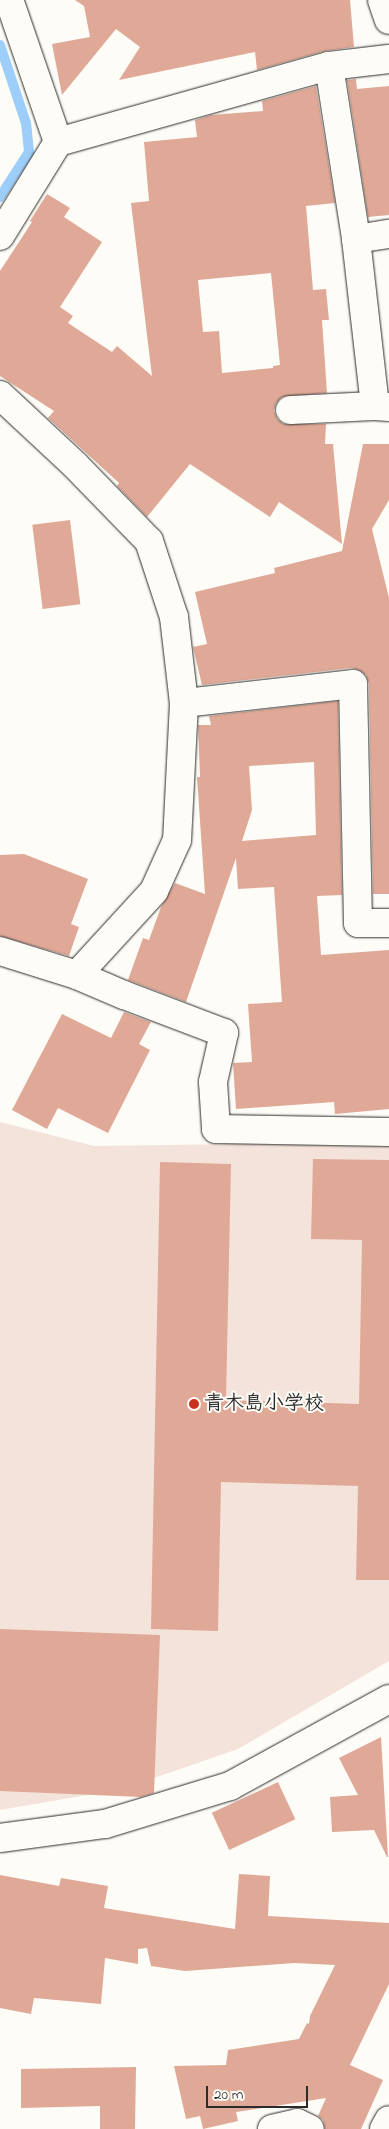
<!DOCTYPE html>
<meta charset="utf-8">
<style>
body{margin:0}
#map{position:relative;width:389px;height:2129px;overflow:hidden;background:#fdfcf7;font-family:"Indie Flower","Klee One",sans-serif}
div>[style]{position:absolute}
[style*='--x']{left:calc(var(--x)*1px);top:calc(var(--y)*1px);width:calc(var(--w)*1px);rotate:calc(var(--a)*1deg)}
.built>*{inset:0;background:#f4e3da}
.stream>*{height:10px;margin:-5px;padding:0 5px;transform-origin:5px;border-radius:5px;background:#9dcdf9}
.building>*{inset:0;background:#e0a997;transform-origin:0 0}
.roads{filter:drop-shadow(0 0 1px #2b2b2b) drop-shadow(0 0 1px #2b2b2b)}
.minor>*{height:28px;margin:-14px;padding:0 14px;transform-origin:14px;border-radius:14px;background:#fdfcf7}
.dots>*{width:14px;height:14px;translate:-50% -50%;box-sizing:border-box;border:2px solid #fdfcf7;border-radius:50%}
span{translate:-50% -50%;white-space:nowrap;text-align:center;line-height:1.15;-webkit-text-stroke:4px #fdfcf7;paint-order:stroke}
.poi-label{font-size:20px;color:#2b2b2b;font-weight:700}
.left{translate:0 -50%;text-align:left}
.scale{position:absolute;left:206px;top:2086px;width:102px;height:22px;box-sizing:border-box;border:2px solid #2b2b2b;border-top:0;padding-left:6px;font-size:15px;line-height:18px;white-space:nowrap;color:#2b2b2b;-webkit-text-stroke:4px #fdfcf7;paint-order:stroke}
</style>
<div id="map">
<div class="built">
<i style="clip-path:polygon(0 1122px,94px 1146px,389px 1142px,389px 1661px,238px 1749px,122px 1789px,0 1810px)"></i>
</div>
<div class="stream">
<i style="--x:0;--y:45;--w:82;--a:71.6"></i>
<i style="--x:26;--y:123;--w:29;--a:84"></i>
<i style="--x:29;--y:152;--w:54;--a:122.8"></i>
</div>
<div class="building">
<i style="clip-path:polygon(75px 0,350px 0,354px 47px,325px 51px,257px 70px,255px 52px,119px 80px,140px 47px,116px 29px,62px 95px,52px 44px,90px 37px,84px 6px)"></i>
<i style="clip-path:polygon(356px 79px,357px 89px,389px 86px,389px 215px,368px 217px,347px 80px)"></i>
<i style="clip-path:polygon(evenodd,316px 86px,335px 203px,306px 206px,313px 290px,326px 289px,329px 320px,322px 320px,327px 393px,282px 397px,276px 403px,274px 411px,277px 419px,283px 424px,326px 424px,325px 444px,333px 444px,342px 544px,279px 502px,270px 517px,190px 464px,147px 517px,117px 486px,119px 483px,48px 418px,54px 411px,0 376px,0 271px,32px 222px,30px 221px,47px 194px,70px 208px,64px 217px,102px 242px,60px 307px,73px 316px,68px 323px,112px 352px,117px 346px,152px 376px,131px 203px,149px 201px,144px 142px,197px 137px,195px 120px,211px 115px,263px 111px,262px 101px,316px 86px,271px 273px,280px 365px,273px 366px,273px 368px,222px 373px,219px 331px,203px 332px,198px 280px,271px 273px)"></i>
<i style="clip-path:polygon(363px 444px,389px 444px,389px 500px,372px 529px,389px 598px,389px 894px,373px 894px,369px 684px,366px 675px,359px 670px,351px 668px,202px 685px,193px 647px,207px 644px,195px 592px,275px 573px,274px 568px,342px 551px)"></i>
<i style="left:70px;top:520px;width:85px;height:38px;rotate:83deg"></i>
<i style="clip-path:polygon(evenodd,338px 701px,342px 895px,317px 896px,321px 955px,389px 950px,389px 1109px,335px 1114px,334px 1102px,236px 1109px,233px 1063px,252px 1062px,248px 1004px,282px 1002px,274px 887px,238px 889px,236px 858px,186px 1002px,128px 980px,143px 938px,149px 940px,161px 907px,175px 883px,205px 894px,197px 777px,200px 777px,198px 725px,211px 725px,209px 716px,338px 701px,314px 762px,316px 835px,242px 841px,252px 810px,249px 766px,314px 762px)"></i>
<i style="clip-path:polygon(24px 854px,88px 879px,71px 924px,79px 927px,69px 956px,0 936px,0 855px)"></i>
<i style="clip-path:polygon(124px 1012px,151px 1022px,139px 1044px,150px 1050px,108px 1133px,58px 1108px,47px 1129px,12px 1110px,62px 1014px,111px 1038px)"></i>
<i style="clip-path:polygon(313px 1159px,389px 1160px,389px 1580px,356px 1580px,358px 1486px,221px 1482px,218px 1631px,151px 1629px,160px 1162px,231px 1164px,226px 1400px,359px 1404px,362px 1240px,311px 1239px)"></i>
<i style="clip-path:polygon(0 1629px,160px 1635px,154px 1793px,141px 1797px,0 1791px)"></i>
<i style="clip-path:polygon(381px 1737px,388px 1857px,387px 1857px,374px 1830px,332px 1832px,330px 1797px,358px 1795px,339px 1758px)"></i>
<i style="left:278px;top:1782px;width:41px;height:73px;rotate:65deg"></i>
<i style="clip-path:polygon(239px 1874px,270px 1876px,268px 1916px,389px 1923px,389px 1984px,350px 2065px,383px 2080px,361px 2129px,325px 2129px,323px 2120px,318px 2116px,326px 2098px,236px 2112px,238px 2121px,203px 2129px,200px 2116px,186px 2119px,174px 2066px,226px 2065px,228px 2050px,299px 2039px,307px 2023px,309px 2024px,310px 2016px,335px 1965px,294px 1963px,185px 1971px,151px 1966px,147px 1948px,138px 1949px,138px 1964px,105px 1958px,101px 2004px,34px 1998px,31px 2014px,0 2008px,0 1875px,59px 1886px,61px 1878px,108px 1886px,104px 1908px,235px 1929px)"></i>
<i style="clip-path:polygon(136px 2067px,135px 2129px,100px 2129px,100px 2106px,21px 2108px,21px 2069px)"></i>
</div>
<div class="roads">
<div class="minor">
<i style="--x:382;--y:0;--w:21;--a:71"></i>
<i style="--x:329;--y:66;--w:175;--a:81.1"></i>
<i style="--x:356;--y:239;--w:168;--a:83.5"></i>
<i style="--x:375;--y:406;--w:14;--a:4"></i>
<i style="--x:58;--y:142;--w:281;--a:-15.7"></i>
<i style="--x:329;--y:66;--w:60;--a:-6.7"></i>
<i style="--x:0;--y:236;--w:110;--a:-58.3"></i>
<i style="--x:58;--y:142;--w:150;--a:-109"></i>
<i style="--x:356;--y:239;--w:33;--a:-9"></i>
<i style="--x:0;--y:395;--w:103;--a:43"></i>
<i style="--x:75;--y:465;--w:106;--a:45.8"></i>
<i style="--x:149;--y:541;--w:80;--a:71.8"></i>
<i style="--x:174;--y:617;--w:87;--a:83.4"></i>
<i style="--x:184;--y:703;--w:137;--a:92.9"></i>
<i style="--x:177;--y:840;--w:56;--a:114.3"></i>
<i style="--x:154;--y:891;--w:114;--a:132.5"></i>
<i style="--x:290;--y:410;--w:85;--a:-2.7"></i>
<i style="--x:184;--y:703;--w:170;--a:-6.4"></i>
<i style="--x:353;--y:684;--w:239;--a:88.8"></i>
<i style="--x:358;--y:923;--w:31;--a:0"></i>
<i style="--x:0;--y:951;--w:81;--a:17.3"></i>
<i style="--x:77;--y:975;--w:51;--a:23.1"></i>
<i style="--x:124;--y:995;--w:107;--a:20.8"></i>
<i style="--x:224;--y:1033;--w:50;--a:102.7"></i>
<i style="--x:213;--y:1082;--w:47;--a:86.3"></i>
<i style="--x:216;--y:1129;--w:173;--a:1"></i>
<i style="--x:0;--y:1838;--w:106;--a:-7.6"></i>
<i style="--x:105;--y:1824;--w:131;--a:-16.9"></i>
<i style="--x:230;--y:1786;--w:181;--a:-28.7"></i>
<i style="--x:272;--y:2129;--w:26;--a:-13"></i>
<i style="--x:297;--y:2123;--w:14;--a:25"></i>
<i style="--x:384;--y:2129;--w:10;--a:-61"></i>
</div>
</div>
<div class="dots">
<i style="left:194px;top:1404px;background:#c8321e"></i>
</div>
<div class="poi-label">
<span class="left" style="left:204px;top:1404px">青木島小学校</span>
</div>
<div class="scale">20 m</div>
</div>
